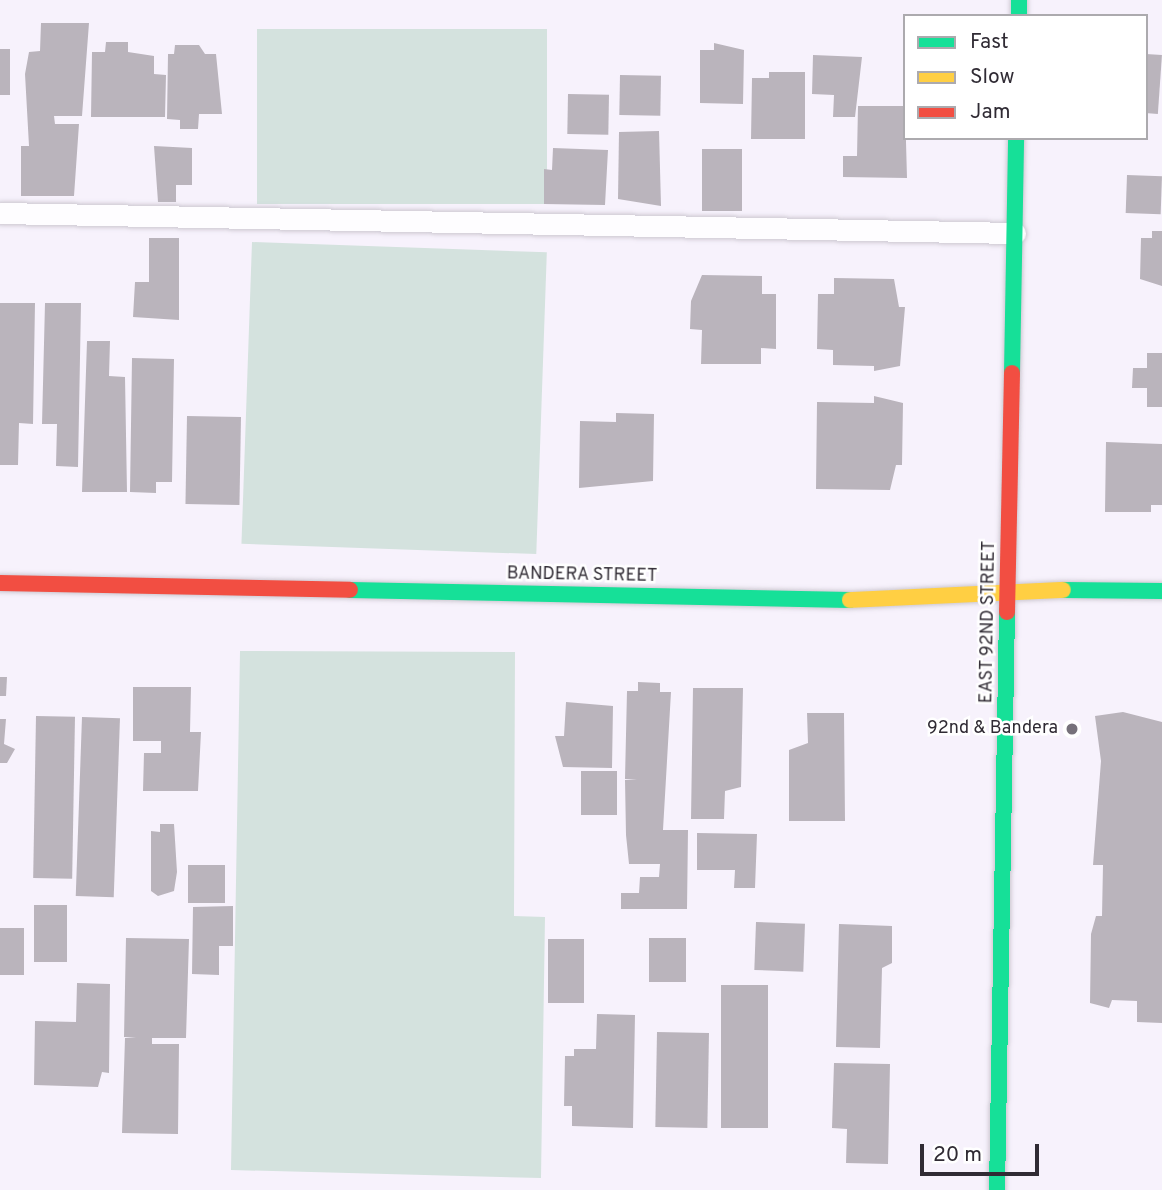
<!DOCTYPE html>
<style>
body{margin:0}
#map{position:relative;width:1162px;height:1190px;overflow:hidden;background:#f7f2fc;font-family:Overpass,sans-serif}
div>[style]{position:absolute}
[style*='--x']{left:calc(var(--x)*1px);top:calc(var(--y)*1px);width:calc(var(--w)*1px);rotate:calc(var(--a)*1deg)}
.green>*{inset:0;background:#d4e2de;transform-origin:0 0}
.building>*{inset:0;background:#bab4bc;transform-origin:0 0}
.roads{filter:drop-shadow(0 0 2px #cdc8d1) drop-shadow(0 0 2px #cdc8d1)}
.lane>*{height:21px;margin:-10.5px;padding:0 10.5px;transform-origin:10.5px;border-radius:10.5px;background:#fefdff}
.fast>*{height:16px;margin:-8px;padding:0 8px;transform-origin:8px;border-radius:8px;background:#16e098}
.slow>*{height:16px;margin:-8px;padding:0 8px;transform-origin:8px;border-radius:8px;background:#ffcf43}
.jam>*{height:16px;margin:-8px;padding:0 8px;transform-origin:8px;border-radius:8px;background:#f24e42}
.dots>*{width:19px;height:19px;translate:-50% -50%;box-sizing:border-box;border:4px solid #fff;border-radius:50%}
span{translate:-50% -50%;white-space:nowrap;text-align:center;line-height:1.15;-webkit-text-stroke:5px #fff;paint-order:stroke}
.street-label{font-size:18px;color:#302b34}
.poi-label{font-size:18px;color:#302b34}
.right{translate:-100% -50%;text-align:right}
.legend{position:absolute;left:903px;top:14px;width:245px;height:126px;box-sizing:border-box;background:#fff;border:2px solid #acaaae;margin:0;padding:9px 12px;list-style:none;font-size:21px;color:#302b34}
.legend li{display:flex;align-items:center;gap:14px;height:35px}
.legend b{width:35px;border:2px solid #acaaae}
.scale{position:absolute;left:920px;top:1144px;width:119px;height:32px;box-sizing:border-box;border:4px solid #302b34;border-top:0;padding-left:9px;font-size:21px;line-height:24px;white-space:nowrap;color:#302b34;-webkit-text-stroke:5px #fff;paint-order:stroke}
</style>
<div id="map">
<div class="green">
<i style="left:257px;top:29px;width:290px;height:175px"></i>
<i style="left:252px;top:242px;width:295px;height:302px;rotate:2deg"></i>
<i style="clip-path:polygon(240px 651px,515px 652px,514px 916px,545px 917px,541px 1178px,231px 1170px)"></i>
</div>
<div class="building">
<i style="clip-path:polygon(41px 23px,89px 23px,82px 116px,54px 116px,55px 124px,79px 124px,74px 196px,21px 196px,21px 146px,29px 146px,25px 74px,29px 52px,40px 51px)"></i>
<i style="clip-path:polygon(106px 42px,128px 42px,128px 52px,154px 56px,154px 74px,166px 75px,165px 117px,91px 117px,92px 52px,105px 52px)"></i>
<i style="clip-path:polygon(714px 43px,744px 50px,743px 104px,700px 103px,700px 50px,714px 50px)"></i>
<i style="clip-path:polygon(175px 45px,199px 45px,205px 54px,216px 54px,222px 114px,199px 114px,198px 129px,180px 129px,180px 120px,167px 119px,168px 54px,174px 54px)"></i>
<i style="left:0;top:49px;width:10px;height:46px"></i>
<i style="left:1146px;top:54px;width:16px;height:59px;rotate:4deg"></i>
<i style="clip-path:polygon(813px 55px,862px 57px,855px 117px,833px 117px,834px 95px,812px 94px)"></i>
<i style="clip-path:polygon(769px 72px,805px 72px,805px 139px,751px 139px,752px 78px,769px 78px)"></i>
<i style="left:620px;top:75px;width:41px;height:40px;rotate:1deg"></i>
<i style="left:568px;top:94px;width:41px;height:40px;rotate:1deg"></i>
<i style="clip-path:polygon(858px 106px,905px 106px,907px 178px,843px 177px,843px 156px,857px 156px)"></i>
<i style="clip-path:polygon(659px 131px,661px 206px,618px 199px,619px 132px)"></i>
<i style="clip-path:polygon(154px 146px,192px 148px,192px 185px,176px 185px,176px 202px,158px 202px)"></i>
<i style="clip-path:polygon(553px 148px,608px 150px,605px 205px,544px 204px,544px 169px,552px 170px)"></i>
<i style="left:702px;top:149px;width:40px;height:62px"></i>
<i style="left:1127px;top:175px;width:35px;height:38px;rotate:2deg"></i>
<i style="clip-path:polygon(1152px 231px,1162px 231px,1162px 286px,1140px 279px,1141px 238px,1152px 238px)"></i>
<i style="clip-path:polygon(149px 238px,179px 238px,179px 320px,133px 317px,135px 282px,149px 282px)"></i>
<i style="clip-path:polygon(702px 275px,762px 276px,762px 294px,776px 294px,776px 349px,761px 348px,761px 364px,701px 364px,702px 330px,690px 329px,691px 301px)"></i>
<i style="clip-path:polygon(834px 278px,894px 279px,899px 307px,905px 307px,900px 366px,874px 371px,874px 366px,833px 365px,833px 350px,817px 349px,818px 294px,834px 294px)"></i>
<i style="clip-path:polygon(0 303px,35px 303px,33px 424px,19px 423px,18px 465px,0 465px)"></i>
<i style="clip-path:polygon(45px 303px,81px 303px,78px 467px,56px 466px,57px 424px,42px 424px)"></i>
<i style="clip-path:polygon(87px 341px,110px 341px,109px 376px,125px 377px,127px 492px,82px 492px)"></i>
<i style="clip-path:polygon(1147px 353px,1162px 353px,1162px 407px,1147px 407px,1147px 388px,1132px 388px,1133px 368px,1147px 368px)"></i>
<i style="clip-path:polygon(132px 358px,174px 359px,172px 482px,156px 482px,156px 493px,130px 492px)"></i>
<i style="clip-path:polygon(874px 396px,903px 403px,902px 465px,896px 465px,890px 490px,816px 489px,817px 402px,874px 403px)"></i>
<i style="clip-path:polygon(616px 413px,654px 414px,653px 481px,579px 488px,580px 421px,616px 422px)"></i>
<i style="left:187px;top:416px;width:54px;height:88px;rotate:1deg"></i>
<i style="clip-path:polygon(1106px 442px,1162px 444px,1162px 505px,1151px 505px,1151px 512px,1105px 512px)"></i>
<i style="clip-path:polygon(0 677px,7px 677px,6px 696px,0 696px)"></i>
<i style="clip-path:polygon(638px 682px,660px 683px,660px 692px,671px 692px,663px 830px,688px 830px,687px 909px,621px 909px,621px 893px,639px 893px,640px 877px,659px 877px,660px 864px,629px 864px,626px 835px,625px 780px,637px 779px,625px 779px,627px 691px,638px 691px)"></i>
<i style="clip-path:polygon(133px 687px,191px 687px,190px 732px,201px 732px,198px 791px,143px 791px,144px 753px,161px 753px,161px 741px,133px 741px)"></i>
<i style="clip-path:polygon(693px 688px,743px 688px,741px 787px,725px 791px,724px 819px,691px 819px)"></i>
<i style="clip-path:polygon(566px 702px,613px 706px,612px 768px,563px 767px,555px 736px,564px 736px)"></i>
<i style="clip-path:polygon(1123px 712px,1162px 722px,1162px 1023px,1137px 1022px,1137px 1001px,1112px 1000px,1109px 1008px,1090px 1003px,1091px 934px,1096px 916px,1102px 916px,1103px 865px,1093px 865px,1101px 761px,1095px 716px)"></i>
<i style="clip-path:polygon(807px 713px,844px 713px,845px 821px,789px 821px,789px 750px,808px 743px)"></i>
<i style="left:36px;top:716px;width:39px;height:162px;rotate:1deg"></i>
<i style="left:82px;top:717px;width:38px;height:179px;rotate:2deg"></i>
<i style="clip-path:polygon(0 719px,6px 719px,4px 744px,15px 749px,7px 763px,0 763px)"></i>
<i style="left:581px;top:771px;width:36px;height:44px"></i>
<i style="clip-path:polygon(160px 824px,174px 824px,177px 872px,174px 891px,158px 896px,151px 891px,151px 831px,160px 832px)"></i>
<i style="clip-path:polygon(697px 833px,757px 834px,755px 888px,734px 888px,735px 870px,697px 870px)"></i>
<i style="left:188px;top:865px;width:37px;height:38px"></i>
<i style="left:34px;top:905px;width:33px;height:57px"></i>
<i style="clip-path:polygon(233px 906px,233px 946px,219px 946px,219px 975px,192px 974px,193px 907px)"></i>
<i style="left:756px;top:922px;width:49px;height:48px;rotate:2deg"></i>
<i style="clip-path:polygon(839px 924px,892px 926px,892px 963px,882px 968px,880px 1048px,836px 1047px)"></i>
<i style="left:0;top:928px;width:24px;height:47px"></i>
<i style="clip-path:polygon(126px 938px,189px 939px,186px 1038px,152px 1038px,152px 1044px,179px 1044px,178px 1134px,122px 1133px,125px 1038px,136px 1037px,124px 1037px)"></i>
<i style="left:649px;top:938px;width:37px;height:44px"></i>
<i style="left:548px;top:939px;width:36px;height:64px"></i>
<i style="clip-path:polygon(77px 983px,110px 984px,109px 1073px,102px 1072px,98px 1087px,34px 1085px,35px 1021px,76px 1022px)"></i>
<i style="left:721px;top:985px;width:47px;height:143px"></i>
<i style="clip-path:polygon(597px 1014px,635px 1015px,633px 1128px,572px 1126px,572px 1106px,564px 1106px,565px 1056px,574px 1056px,574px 1049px,596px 1049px)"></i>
<i style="left:657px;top:1032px;width:52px;height:95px;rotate:1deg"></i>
<i style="clip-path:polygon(834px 1063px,890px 1064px,888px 1164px,846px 1163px,847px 1129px,832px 1128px)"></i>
</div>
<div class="roads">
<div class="lane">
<i style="--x:0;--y:213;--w:1015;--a:1.13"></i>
</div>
<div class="fast">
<i style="--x:1019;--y:0;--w:16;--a:90"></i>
<i style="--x:1012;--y:373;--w:235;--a:-89"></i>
<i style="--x:350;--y:590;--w:500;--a:1.15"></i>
<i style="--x:1063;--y:590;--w:99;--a:0.6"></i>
<i style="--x:997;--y:1190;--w:578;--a:-89.01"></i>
</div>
<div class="slow">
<i style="--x:850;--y:600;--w:213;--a:-2.7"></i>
</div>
<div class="jam">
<i style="--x:0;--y:583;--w:350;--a:1.1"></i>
<i style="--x:1007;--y:612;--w:239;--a:-88.8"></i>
</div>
</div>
<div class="dots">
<i style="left:1072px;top:729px;background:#76717a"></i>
</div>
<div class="street-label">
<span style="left:582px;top:576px;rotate:1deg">BANDERA STREET</span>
<span style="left:989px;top:622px;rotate:-89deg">EAST 92ND STREET</span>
</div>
<div class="poi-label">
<span class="right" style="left:1058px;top:729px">92nd &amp; Bandera</span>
</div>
<ul class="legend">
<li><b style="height:9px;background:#16e098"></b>Fast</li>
<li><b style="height:9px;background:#ffcf43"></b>Slow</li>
<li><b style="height:9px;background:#f24e42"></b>Jam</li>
</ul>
<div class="scale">20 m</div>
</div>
